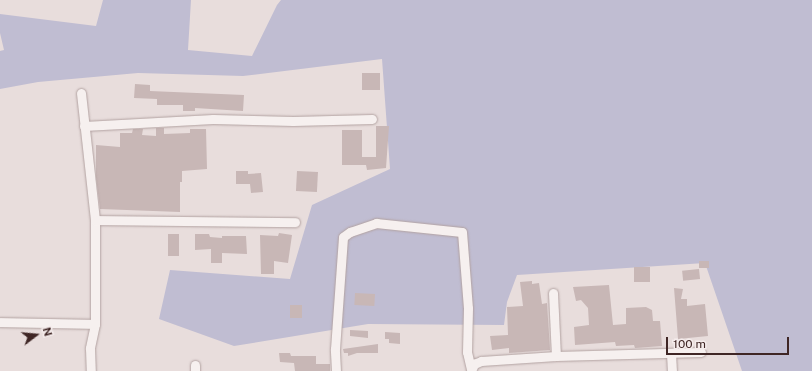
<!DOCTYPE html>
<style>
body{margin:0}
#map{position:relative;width:812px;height:371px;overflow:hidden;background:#e8dddc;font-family:"Public Sans",sans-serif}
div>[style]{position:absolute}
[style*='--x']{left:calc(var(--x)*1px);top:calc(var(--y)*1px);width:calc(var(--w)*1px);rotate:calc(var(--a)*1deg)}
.green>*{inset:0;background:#c0bdd2}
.building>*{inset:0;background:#c8b7b6;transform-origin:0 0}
.roads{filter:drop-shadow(0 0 1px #b2a2a1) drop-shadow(0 0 1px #b2a2a1)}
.minor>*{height:9px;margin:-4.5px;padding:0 4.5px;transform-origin:4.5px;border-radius:4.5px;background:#f6f0ef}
span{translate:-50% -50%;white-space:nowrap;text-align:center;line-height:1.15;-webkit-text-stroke:4px #f5ecec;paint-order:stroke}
.north{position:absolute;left:16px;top:315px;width:40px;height:40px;-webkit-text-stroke:3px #f5ecec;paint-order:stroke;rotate:74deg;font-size:11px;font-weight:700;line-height:16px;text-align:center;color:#3f2625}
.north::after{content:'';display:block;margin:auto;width:14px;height:18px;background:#3f2625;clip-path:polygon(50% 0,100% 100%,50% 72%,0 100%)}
.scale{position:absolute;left:666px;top:337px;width:123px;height:18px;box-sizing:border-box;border:2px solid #3f2625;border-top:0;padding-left:5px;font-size:12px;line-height:14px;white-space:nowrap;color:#3f2625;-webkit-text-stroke:3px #f5ecec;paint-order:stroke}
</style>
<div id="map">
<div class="green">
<i style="clip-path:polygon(103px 0,191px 0,188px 50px,252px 56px,277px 5px,281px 0,812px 0,812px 371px,742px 371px,705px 263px,517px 275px,507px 302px,504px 325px,368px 324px,234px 346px,159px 319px,170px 270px,290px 279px,312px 205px,390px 169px,382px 59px,243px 76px,138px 73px,38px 82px,0 89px,0 51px,4px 50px,0 33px,0 14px,96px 26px)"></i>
</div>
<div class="building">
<i style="left:380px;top:73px;width:17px;height:18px;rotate:90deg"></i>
<i style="clip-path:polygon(135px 84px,150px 85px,150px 91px,244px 95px,243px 111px,195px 108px,195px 111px,183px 111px,183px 105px,157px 105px,157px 99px,134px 98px)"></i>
<i style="clip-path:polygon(376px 126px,389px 126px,386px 168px,367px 170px,366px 165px,342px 165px,342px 130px,362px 130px,362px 157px,376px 157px)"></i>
<i style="clip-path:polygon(156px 128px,164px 128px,164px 134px,190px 133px,190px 129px,206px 129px,207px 169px,182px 171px,182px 182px,180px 182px,180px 212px,100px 209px,96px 177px,96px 145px,120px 147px,120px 133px,132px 133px,133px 129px,143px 129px,142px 135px,156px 136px)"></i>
<i style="clip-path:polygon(236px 171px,248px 171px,248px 174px,261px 173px,263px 192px,251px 193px,250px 184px,236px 184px)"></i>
<i style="left:297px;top:171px;width:21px;height:20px;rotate:3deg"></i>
<i style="clip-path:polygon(279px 233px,292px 235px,288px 263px,274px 261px,274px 274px,261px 274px,260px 235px,278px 236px)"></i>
<i style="left:168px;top:234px;width:11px;height:22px"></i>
<i style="clip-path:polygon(195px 234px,209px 234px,210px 237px,222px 238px,222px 236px,246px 236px,247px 254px,222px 253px,222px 263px,211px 263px,211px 249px,195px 250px)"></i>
<i style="left:709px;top:261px;width:7px;height:10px;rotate:90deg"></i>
<i style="left:634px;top:267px;width:16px;height:15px"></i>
<i style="left:699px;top:269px;width:10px;height:17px;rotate:84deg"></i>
<i style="clip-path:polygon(532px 281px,532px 284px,539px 283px,542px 304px,547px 303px,550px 350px,509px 353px,509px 348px,492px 350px,490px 336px,508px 335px,507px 307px,523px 306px,520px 282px)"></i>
<i style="clip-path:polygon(609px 285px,613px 325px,626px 324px,626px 308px,646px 307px,652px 310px,653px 321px,660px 321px,662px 346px,635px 348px,634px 345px,616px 346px,615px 342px,575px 345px,574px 327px,589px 325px,588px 308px,581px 300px,576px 301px,573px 287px)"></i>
<i style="clip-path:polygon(674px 288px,683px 289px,681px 299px,687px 299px,687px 306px,705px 304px,708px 336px,678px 339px)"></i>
<i style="left:355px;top:293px;width:20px;height:12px;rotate:3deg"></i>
<i style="left:302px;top:305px;width:13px;height:12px;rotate:90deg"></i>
<i style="clip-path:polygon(350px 330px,368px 331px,368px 338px,350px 336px)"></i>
<i style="clip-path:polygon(385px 332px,400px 333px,400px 344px,389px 343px,389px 339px,385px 339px)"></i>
<i style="clip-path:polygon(378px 344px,378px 353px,357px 353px,348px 356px,348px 353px,344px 353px,343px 349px)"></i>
<i style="clip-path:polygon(279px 353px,290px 353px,291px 356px,316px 356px,316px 364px,330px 364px,330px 371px,295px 371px,294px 363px,280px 362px)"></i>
</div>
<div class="roads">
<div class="minor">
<i style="--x:81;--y:93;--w:128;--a:83.7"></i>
<i style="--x:95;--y:220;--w:104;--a:90"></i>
<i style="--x:95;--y:324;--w:25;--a:102"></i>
<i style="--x:90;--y:348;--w:23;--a:88"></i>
<i style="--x:84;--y:126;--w:129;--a:-3.1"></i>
<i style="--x:213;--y:119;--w:80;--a:1.4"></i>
<i style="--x:293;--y:121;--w:79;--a:-1.5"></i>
<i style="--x:95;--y:220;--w:200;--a:0.6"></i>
<i style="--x:553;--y:293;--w:63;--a:87.3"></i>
<i style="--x:0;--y:322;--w:95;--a:1.2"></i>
<i style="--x:671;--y:353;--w:18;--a:87"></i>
<i style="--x:195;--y:371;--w:6;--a:-90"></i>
<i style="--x:336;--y:371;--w:22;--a:-93"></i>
<i style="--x:335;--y:349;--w:112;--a:-85.9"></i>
<i style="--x:343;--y:237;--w:9;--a:-36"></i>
<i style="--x:350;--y:232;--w:28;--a:-19"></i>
<i style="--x:376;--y:223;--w:86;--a:6"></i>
<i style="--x:462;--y:232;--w:76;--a:85.5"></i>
<i style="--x:468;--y:308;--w:44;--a:91.3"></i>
<i style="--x:467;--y:352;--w:17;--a:77"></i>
<i style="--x:471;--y:371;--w:8;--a:-67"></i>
<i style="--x:474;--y:364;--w:8;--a:-23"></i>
<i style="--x:481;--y:361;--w:75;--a:-3.8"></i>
<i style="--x:556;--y:356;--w:145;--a:-1.6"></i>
</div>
</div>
<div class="north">N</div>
<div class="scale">100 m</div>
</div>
